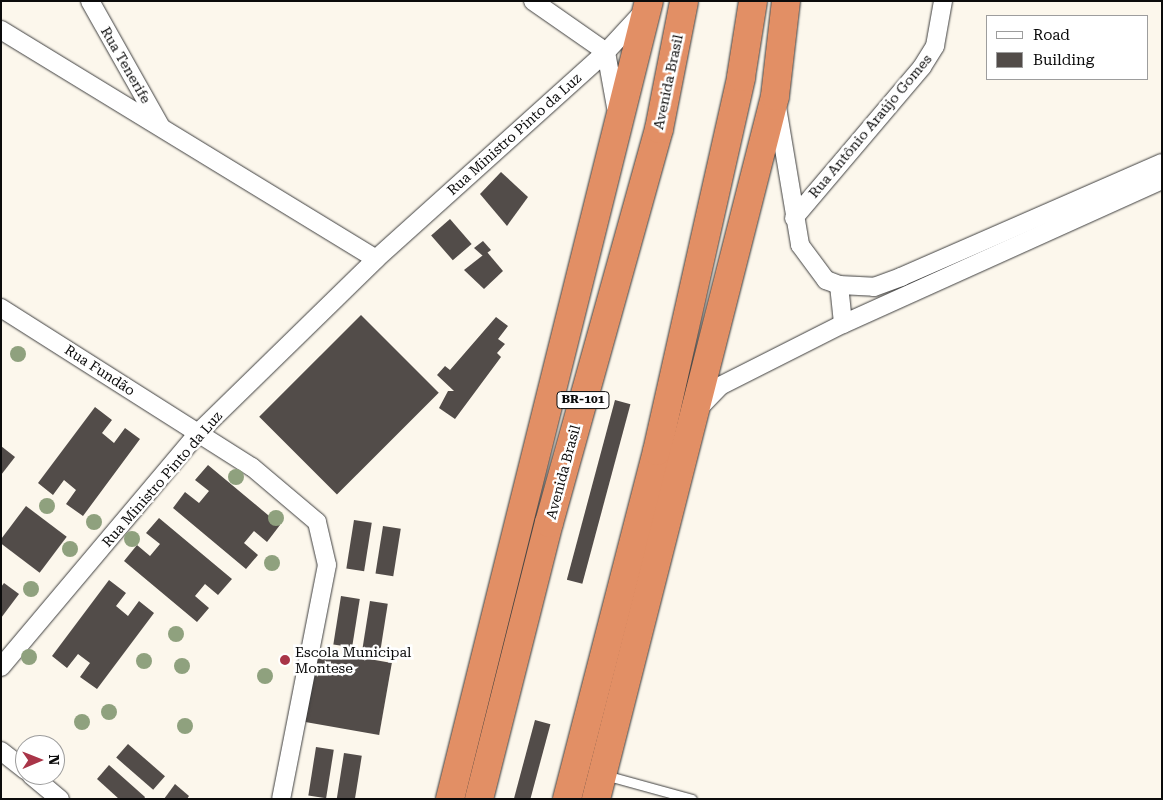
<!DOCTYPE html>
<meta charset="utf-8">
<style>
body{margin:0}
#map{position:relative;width:1163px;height:800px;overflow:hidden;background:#fcf7ec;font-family:"Roboto Serif",serif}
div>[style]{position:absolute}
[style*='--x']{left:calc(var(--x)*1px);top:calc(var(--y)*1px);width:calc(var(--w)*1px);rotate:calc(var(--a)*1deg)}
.building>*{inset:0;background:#524c49;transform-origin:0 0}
.roads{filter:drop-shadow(0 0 1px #3e3e3e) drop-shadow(0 0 1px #3e3e3e)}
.lane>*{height:9px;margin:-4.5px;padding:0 4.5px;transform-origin:4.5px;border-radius:4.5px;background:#fff}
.street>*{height:18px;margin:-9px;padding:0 9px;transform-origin:9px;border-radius:9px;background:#fff}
.highway>*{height:28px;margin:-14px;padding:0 14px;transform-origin:14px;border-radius:14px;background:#e28f65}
.trees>*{width:16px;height:16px;margin:-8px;border-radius:50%;background:#8fa17e}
.dots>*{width:14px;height:14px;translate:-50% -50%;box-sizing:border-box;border:2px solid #fff;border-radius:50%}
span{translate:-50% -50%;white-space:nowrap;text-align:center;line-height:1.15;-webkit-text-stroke:5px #fff;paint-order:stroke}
.shield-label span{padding:1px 4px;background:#fff;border:1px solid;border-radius:4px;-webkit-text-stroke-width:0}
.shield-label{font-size:12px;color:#0b0b0b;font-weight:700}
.street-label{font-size:14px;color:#0b0b0b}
.poi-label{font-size:14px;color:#0b0b0b}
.left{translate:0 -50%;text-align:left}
.frame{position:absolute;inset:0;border:2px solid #0b0b0b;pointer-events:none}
.legend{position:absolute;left:986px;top:15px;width:162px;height:65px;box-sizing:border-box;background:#fff;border:1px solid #9d9d9d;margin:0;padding:6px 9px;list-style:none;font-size:15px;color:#0b0b0b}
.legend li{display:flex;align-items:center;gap:10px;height:25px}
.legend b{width:25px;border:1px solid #9d9d9d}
.north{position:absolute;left:15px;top:735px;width:50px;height:50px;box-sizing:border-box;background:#fff;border:1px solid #9d9d9d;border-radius:50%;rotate:89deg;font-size:14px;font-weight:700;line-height:20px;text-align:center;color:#0b0b0b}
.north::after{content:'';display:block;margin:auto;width:18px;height:22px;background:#a93548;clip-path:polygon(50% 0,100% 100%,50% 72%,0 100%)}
</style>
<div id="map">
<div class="building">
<i style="clip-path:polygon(501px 172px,528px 197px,507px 226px,480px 194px)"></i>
<i style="left:450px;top:219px;width:33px;height:25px;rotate:49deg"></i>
<i style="clip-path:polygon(483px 241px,491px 250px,483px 256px,474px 248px)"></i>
<i style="clip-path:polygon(487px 252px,503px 271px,484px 289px,464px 270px)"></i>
<i style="left:361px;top:315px;width:110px;height:144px;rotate:45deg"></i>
<i style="clip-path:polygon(496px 317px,508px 326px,498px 339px,505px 344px,497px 353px,501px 357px,455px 419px,439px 408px,448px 391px,454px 391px,437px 375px,445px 366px,450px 370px)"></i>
<i style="left:615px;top:400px;width:16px;height:186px;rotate:15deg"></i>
<i style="clip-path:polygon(95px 407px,112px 420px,102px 433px,114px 443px,125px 428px,140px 439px,83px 516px,66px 504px,76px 490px,64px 480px,53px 495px,38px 483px)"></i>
<i style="clip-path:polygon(1px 446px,15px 457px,1px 475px)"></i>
<i style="clip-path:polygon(208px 465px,280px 525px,267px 542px,254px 531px,244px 543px,258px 555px,246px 569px,173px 508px,185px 492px,199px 503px,209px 491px,195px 480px)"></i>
<i style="left:26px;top:506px;width:51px;height:45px;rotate:37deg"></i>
<i style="clip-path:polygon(159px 518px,232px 579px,218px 595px,205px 584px,195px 596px,209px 608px,197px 622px,124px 561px,137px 545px,150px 556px,160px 544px,146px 533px)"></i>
<i style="left:354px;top:520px;width:18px;height:49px;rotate:9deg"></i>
<i style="left:383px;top:526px;width:18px;height:48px;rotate:9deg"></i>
<i style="clip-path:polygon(109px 580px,126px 593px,116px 606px,128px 616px,139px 601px,154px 613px,97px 689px,80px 677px,90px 663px,78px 654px,67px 668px,52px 656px)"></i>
<i style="clip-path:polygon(4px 583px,19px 594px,1px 618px,1px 587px)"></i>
<i style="left:341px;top:596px;width:19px;height:49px;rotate:9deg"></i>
<i style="left:370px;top:601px;width:18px;height:49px;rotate:9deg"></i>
<i style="left:318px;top:650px;width:75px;height:73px;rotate:10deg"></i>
<i style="left:535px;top:720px;width:16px;height:81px;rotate:15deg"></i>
<i style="left:128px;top:744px;width:49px;height:18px;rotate:41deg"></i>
<i style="left:316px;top:747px;width:18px;height:49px;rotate:9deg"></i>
<i style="left:344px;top:753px;width:18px;height:47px;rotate:9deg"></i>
<i style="clip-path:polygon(109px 765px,145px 797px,144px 799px,119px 799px,97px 779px)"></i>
<i style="clip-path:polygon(175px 784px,189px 796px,187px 799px,164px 799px)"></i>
</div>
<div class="roads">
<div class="lane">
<i style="--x:605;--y:775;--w:90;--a:15.4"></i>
</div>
<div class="street">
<i style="--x:90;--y:1;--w:145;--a:60.6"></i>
<i style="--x:533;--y:1;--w:89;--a:34.9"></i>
<i style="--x:606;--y:52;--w:56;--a:79.7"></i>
<i style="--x:1;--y:30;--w:439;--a:31.4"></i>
<i style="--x:776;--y:101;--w:146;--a:80.5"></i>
<i style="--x:800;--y:245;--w:44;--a:53.4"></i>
<i style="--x:826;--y:280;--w:14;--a:21"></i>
<i style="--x:839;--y:285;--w:35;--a:3"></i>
<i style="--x:874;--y:287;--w:29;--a:-20"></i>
<i style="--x:901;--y:277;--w:285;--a:-23.6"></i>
<i style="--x:794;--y:218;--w:198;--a:-49.7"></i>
<i style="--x:922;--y:67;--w:25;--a:-58"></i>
<i style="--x:935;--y:46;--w:46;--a:-79.9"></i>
<i style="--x:839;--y:285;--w:39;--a:84"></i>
<i style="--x:1;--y:308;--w:297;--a:32.4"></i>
<i style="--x:252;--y:467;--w:85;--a:40.2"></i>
<i style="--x:317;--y:522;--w:44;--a:76.9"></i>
<i style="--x:327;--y:565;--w:238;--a:101.1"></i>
<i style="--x:698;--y:409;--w:32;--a:-46"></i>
<i style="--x:720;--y:386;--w:138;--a:-26.8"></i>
<i style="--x:843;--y:324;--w:350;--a:-24.3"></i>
<i style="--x:1;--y:667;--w:306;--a:-49.9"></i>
<i style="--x:198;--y:433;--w:249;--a:-44.3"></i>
<i style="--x:376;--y:259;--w:309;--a:-42"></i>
<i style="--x:606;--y:52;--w:56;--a:-47.2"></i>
<i style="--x:1;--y:751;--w:31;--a:38"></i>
<i style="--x:31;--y:775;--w:38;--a:40"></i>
</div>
<div class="highway">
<i style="--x:450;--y:799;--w:822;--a:-76"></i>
<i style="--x:479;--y:799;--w:285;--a:-75.8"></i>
<i style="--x:549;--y:523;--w:409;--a:-74.4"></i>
<i style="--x:659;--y:129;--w:130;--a:-78.9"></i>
<i style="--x:567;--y:799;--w:359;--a:-75.5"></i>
<i style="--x:657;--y:451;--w:383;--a:-77.3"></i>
<i style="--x:741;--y:77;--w:77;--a:-81"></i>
<i style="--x:596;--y:799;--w:725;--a:-75.71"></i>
<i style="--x:775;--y:96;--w:96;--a:-83.4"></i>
</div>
</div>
<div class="trees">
<i style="left:18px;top:354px"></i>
<i style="left:236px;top:477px"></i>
<i style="left:47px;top:506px"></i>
<i style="left:276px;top:518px"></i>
<i style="left:94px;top:522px"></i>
<i style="left:132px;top:539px"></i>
<i style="left:70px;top:549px"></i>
<i style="left:272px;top:563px"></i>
<i style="left:31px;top:589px"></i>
<i style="left:176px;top:634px"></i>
<i style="left:29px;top:657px"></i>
<i style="left:144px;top:661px"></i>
<i style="left:182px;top:666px"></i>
<i style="left:265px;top:676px"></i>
<i style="left:109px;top:712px"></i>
<i style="left:82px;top:722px"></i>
<i style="left:185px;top:726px"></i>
</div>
<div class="dots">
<i style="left:285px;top:660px;background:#a93548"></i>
</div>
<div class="shield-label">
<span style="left:583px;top:400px">BR-101</span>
</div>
<div class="street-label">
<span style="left:126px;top:65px;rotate:60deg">Rua Tenerife</span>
<span style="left:668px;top:82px;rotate:-78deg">Avenida Brasil</span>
<span style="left:870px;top:126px;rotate:-50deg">Rua Antônio Araújo Gomes</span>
<span style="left:514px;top:134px;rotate:-42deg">Rua Ministro Pinto da Luz</span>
<span style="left:100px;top:370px;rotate:33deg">Rua Fundão</span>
<span style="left:563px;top:472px;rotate:-75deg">Avenida Brasil</span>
<span style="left:162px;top:479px;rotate:-49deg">Rua Ministro Pinto da Luz</span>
</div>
<div class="poi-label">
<span class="left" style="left:295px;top:660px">Escola Municipal<br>Montese</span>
</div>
<div class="frame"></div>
<ul class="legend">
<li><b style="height:6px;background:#fff"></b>Road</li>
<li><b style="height:14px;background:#524c49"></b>Building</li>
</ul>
<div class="north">N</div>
</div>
